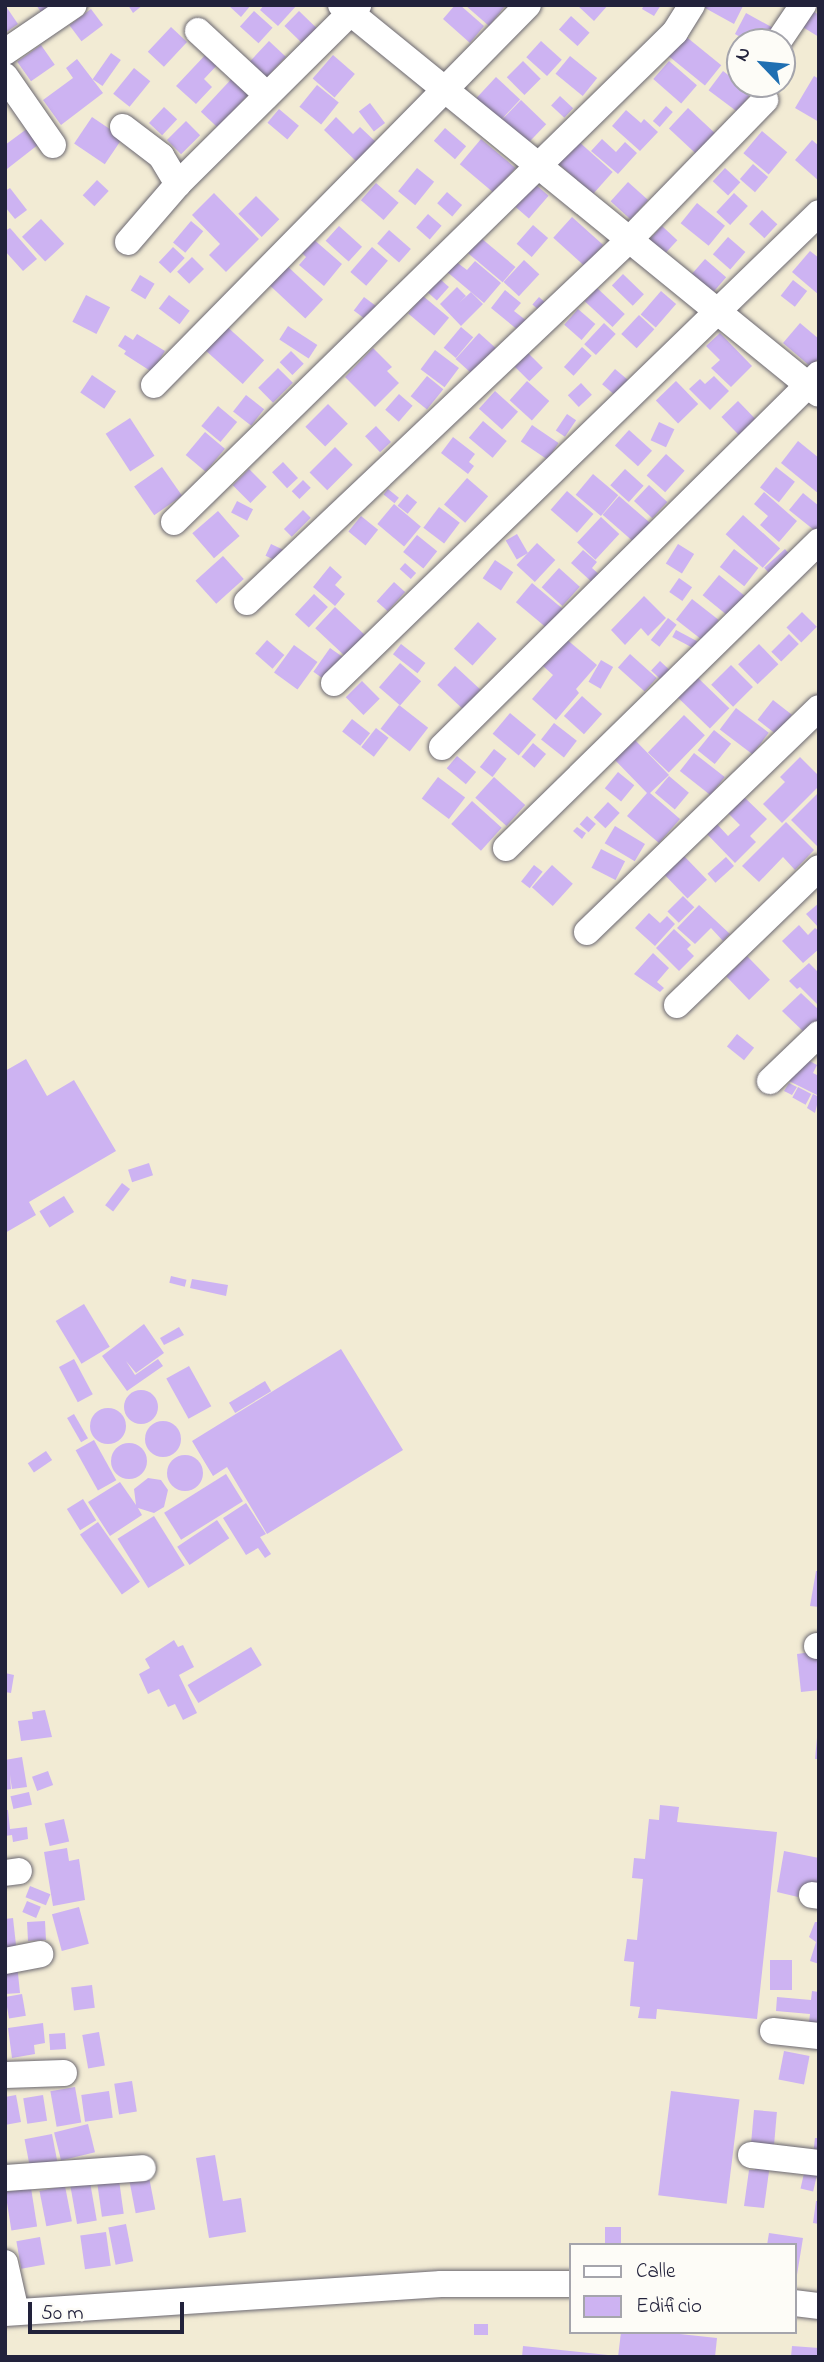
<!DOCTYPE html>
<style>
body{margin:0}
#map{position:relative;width:824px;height:2362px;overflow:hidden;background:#f2ebd4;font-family:"Indie Flower",sans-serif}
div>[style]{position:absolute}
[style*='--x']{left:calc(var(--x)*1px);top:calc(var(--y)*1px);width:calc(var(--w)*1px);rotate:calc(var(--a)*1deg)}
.building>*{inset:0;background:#cdb3f2;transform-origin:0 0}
.round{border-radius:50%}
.roads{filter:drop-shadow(0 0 2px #6b6871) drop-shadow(0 0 2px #6b6871)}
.minor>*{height:26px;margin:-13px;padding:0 13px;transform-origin:13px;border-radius:13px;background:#fff}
span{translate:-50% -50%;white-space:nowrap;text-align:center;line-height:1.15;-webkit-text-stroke:5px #fdfcf7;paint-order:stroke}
.frame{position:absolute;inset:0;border:7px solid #22223b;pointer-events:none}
.legend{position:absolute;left:569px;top:2243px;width:228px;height:91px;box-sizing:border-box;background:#fdfcf7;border:2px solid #a5a5ac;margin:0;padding:9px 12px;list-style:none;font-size:21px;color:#22223b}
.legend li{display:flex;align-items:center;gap:14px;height:35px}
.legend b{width:35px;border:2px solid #a5a5ac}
.north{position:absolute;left:726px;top:28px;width:70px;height:70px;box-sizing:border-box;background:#fdfcf7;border:2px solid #a5a5ac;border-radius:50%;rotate:296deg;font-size:19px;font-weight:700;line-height:28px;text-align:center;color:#22223b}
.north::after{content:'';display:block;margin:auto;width:24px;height:32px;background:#1f6fb2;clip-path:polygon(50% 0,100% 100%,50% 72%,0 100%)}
.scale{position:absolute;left:28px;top:2302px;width:156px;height:32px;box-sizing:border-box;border:4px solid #22223b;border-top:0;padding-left:9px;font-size:21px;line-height:24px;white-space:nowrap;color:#22223b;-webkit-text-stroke:5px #fdfcf7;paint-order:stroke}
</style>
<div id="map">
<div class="building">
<i style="clip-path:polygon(5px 5px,18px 24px,5px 33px)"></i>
<i style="clip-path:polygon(36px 5px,50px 5px,41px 12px)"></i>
<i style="clip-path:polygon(128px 5px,143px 5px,133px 13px)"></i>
<i style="clip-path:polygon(228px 5px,251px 5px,241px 17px)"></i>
<i style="clip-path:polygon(264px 5px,297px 5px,278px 26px,260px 10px)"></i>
<i style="clip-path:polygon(455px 5px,460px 5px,484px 26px,470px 43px,443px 19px)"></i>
<i style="clip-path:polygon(465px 5px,503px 5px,505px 6px,489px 26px)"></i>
<i style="clip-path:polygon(577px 5px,608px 5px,594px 21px)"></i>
<i style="clip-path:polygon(644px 5px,661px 5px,654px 16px,642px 9px)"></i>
<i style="clip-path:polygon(707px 5px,742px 5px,743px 6px,734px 24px,705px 8px)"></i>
<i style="left:91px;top:9px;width:20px;height:27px;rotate:53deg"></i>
<i style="clip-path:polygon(811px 10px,819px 15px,819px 37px,801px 26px)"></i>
<i style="left:254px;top:11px;width:25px;height:21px;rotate:42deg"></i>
<i style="left:299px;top:11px;width:28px;height:21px;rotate:44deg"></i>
<i style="clip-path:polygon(746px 13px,775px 29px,767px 42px,749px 42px,735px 34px)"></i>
<i style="left:571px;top:16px;width:25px;height:18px;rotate:42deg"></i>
<i style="left:171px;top:27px;width:22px;height:34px;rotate:43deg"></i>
<i style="left:684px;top:35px;width:48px;height:26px;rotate:39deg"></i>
<i style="left:269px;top:41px;width:23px;height:30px;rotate:43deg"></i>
<i style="left:541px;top:41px;width:28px;height:22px;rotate:42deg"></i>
<i style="left:41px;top:45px;width:24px;height:29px;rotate:55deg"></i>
<i style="clip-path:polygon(209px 51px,220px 62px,204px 79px,212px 87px,196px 104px,176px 86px)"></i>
<i style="left:111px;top:53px;width:12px;height:32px;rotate:35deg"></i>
<i style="left:333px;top:55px;width:29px;height:31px;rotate:41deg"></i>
<i style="left:570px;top:56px;width:35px;height:23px;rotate:39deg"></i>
<i style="clip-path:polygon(77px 59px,103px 93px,61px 125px,43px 100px,73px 78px,66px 68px)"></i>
<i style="left:523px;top:61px;width:25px;height:23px;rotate:45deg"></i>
<i style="left:669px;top:61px;width:37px;height:24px;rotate:41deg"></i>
<i style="left:134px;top:68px;width:21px;height:33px;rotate:39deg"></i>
<i style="left:723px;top:71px;width:36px;height:24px;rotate:37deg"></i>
<i style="left:237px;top:73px;width:23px;height:53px;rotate:43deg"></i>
<i style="clip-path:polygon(814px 76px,819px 79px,819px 122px,795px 108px)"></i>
<i style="left:496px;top:77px;width:33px;height:29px;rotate:43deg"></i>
<i style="left:317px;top:85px;width:28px;height:28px;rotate:39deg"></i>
<i style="left:560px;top:96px;width:18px;height:13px;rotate:43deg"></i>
<i style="left:521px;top:100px;width:35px;height:30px;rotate:44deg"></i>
<i style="left:370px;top:103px;width:25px;height:14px;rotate:53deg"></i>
<i style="left:666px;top:106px;width:9px;height:20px;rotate:41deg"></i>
<i style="left:164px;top:107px;width:18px;height:22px;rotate:43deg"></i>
<i style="left:688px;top:108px;width:40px;height:28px;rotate:43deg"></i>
<i style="left:279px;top:109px;width:26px;height:18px;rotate:40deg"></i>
<i style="clip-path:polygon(626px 110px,641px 123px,644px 119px,658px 132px,640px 151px,612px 126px)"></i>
<i style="left:92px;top:117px;width:37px;height:32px;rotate:34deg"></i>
<i style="clip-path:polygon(336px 117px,353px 134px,360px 127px,378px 144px,359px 164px,324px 130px)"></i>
<i style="left:186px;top:121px;width:20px;height:27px;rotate:45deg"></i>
<i style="clip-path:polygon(28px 128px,39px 144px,7px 169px,5px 145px)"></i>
<i style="left:445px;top:128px;width:28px;height:17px;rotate:41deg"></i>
<i style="left:762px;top:131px;width:33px;height:29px;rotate:40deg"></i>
<i style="left:481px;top:139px;width:45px;height:33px;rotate:40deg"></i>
<i style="clip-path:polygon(602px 139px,616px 152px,625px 142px,637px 153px,618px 174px,591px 151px)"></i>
<i style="left:577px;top:140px;width:48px;height:30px;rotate:42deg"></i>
<i style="clip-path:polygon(812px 140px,819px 146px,819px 181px,795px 160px)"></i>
<i style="left:753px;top:164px;width:20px;height:20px;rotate:41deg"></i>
<i style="left:417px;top:168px;width:22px;height:30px;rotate:39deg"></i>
<i style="left:725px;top:168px;width:21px;height:18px;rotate:43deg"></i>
<i style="left:97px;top:180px;width:16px;height:21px;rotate:43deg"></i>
<i style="left:628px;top:182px;width:27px;height:26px;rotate:42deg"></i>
<i style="left:376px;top:183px;width:30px;height:23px;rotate:41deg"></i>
<i style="left:535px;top:184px;width:18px;height:30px;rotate:41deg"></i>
<i style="clip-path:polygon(10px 188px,27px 210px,15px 219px,5px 207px,5px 191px)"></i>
<i style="left:447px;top:192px;width:20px;height:15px;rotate:41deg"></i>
<i style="clip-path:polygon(214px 193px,259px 239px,226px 272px,209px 255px,220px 244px,192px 215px)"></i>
<i style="left:734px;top:193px;width:19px;height:26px;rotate:43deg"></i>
<i style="left:256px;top:196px;width:33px;height:25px;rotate:45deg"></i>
<i style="left:697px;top:203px;width:36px;height:26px;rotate:39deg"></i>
<i style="left:762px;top:210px;width:21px;height:19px;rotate:43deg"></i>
<i style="left:428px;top:214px;width:18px;height:18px;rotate:41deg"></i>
<i style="left:572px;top:217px;width:42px;height:28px;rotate:42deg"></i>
<i style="left:41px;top:219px;width:34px;height:26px;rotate:47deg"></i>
<i style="left:191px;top:221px;width:16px;height:28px;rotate:40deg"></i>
<i style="left:533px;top:225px;width:20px;height:25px;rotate:41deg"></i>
<i style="left:339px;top:226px;width:31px;height:20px;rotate:42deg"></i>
<i style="left:662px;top:226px;width:21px;height:19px;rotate:43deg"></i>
<i style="clip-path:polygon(10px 228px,37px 259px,23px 271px,5px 251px,5px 231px)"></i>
<i style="left:389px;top:230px;width:29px;height:18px;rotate:41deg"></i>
<i style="left:728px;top:237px;width:23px;height:23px;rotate:41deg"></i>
<i style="clip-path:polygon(312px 238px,342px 264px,324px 286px,299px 265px,306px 257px,301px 252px)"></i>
<i style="left:481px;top:238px;width:45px;height:20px;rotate:40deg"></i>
<i style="left:173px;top:247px;width:16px;height:21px;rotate:43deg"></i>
<i style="left:372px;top:247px;width:21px;height:33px;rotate:41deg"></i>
<i style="clip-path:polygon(810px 251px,819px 258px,819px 295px,792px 272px)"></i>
<i style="left:192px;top:257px;width:17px;height:21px;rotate:45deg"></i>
<i style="left:705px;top:259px;width:28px;height:21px;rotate:41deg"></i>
<i style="left:524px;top:260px;width:21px;height:30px;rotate:43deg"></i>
<i style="clip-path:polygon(455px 261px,467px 270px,475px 261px,501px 283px,484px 303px,446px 271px)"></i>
<i style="left:285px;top:264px;width:52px;height:26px;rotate:43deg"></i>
<i style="left:623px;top:274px;width:29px;height:16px;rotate:44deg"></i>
<i style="left:140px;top:275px;width:17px;height:18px;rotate:31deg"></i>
<i style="left:440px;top:279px;width:12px;height:18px;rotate:42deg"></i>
<i style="left:793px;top:280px;width:18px;height:20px;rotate:38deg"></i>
<i style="clip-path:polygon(457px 287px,466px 296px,459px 303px,471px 292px,483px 304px,461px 326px,440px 304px)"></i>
<i style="left:597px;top:288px;width:38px;height:18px;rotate:43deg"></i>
<i style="clip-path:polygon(505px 290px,521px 303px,514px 311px,532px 325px,524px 335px,491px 308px)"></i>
<i style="left:661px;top:291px;width:20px;height:31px;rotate:41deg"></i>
<i style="left:86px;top:295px;width:27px;height:30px;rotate:27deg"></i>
<i style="left:169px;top:295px;width:26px;height:17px;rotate:37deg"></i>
<i style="left:423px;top:296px;width:34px;height:23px;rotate:40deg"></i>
<i style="left:364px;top:297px;width:15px;height:17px;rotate:37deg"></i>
<i style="left:539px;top:297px;width:9px;height:10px;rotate:41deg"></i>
<i style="left:578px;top:309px;width:23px;height:21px;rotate:41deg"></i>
<i style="left:639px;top:315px;width:21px;height:26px;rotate:43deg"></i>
<i style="left:604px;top:323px;width:16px;height:29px;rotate:43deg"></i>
<i style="clip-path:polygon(800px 323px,819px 339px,819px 357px,811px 367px,783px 343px)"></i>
<i style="left:224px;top:324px;width:54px;height:32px;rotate:42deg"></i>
<i style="left:288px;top:326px;width:35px;height:16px;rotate:33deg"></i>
<i style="left:461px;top:327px;width:16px;height:27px;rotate:40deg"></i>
<i style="left:479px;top:333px;width:28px;height:35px;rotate:42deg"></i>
<i style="clip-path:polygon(720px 333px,752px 366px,731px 387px,711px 368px,720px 360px,706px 346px)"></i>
<i style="clip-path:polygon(137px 334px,165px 351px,152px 372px,124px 354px,126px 351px,118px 346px,125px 335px,133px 340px)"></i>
<i style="left:582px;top:347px;width:13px;height:27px;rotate:42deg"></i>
<i style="clip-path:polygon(373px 348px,392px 367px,387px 371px,399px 383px,375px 407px,345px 377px)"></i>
<i style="left:435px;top:350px;width:30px;height:24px;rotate:37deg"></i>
<i style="left:291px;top:351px;width:18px;height:16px;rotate:45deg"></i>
<i style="left:528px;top:353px;width:21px;height:19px;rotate:45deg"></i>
<i style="left:278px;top:368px;width:21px;height:28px;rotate:45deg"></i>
<i style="left:615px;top:369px;width:17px;height:20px;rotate:40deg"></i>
<i style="left:92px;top:375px;width:29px;height:21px;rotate:34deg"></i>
<i style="left:427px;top:376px;width:21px;height:26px;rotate:39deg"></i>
<i style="clip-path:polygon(714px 376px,729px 391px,710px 410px,689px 389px,700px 379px,705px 384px)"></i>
<i style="left:527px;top:381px;width:30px;height:26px;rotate:42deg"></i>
<i style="left:676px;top:381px;width:32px;height:28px;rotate:46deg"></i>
<i style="left:581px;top:383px;width:16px;height:18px;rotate:47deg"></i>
<i style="left:495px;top:391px;width:31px;height:24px;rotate:42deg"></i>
<i style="left:399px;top:394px;width:18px;height:21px;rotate:41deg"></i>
<i style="left:246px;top:395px;width:23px;height:21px;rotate:38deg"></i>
<i style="left:738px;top:401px;width:32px;height:23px;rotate:46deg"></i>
<i style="left:328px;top:404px;width:28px;height:32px;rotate:45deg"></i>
<i style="left:218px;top:406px;width:25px;height:26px;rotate:40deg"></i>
<i style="left:567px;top:414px;width:11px;height:20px;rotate:34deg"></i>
<i style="left:130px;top:418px;width:45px;height:29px;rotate:57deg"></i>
<i style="left:483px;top:421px;width:31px;height:22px;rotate:40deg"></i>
<i style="left:659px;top:422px;width:17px;height:20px;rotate:25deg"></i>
<i style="left:532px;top:425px;width:32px;height:20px;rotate:34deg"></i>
<i style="left:376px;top:426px;width:22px;height:15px;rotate:47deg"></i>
<i style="left:629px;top:430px;width:31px;height:21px;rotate:42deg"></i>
<i style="left:205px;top:432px;width:26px;height:30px;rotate:40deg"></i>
<i style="clip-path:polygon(453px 437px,475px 454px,469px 462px,474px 466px,468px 474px,441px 453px)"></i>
<i style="clip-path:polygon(798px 441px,819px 458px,819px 494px,781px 463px)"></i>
<i style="left:335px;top:447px;width:25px;height:36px;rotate:45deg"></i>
<i style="left:666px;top:454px;width:25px;height:29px;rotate:42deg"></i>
<i style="left:283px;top:462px;width:22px;height:15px;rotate:47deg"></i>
<i style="left:162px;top:467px;width:35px;height:34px;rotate:55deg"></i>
<i style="left:776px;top:467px;width:24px;height:26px;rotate:38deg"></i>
<i style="left:249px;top:469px;width:25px;height:23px;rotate:45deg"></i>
<i style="left:625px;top:469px;width:25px;height:22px;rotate:42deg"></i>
<i style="left:593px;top:474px;width:33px;height:27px;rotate:40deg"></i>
<i style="left:467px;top:478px;width:28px;height:35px;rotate:41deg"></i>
<i style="left:303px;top:480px;width:11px;height:16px;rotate:45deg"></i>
<i style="left:649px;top:485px;width:25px;height:22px;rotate:43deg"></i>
<i style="left:388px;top:489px;width:14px;height:7px;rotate:39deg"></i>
<i style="left:567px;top:491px;width:35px;height:25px;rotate:41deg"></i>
<i style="clip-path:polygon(764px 492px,797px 521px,779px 542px,760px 525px,768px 516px,754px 504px)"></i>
<i style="clip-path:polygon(803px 493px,819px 506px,819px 534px,789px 510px)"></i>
<i style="left:407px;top:494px;width:13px;height:15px;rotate:39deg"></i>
<i style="left:619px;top:496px;width:44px;height:25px;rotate:41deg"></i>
<i style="left:237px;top:501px;width:18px;height:13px;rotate:27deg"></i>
<i style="left:394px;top:504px;width:35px;height:26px;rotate:40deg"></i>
<i style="left:439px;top:507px;width:26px;height:26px;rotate:37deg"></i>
<i style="left:303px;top:510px;width:11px;height:27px;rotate:45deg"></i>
<i style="left:218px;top:511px;width:33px;height:34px;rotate:49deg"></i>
<i style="left:743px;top:515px;width:50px;height:26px;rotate:42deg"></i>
<i style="left:361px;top:516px;width:22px;height:20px;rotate:39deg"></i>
<i style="left:601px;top:517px;width:25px;height:35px;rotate:43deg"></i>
<i style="left:517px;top:534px;width:22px;height:13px;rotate:60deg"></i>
<i style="left:417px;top:535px;width:26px;height:22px;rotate:39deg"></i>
<i style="left:537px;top:543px;width:25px;height:30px;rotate:43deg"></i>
<i style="left:271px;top:544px;width:14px;height:13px;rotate:25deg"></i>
<i style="left:678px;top:544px;width:19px;height:23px;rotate:32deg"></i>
<i style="left:734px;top:549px;width:31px;height:23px;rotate:38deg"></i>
<i style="left:785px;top:549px;width:12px;height:28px;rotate:48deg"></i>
<i style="clip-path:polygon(583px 550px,597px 562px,592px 568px,601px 576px,594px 584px,571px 563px)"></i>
<i style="left:223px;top:556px;width:31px;height:37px;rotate:48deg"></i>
<i style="left:495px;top:560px;width:22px;height:22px;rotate:34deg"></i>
<i style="left:405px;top:563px;width:15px;height:8px;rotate:42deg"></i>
<i style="clip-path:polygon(330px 566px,342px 577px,335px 585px,345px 594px,335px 606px,313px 587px)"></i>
<i style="left:559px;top:568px;width:28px;height:26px;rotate:42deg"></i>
<i style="left:719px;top:575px;width:40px;height:26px;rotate:39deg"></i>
<i style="left:679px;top:578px;width:16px;height:17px;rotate:35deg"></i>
<i style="left:394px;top:582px;width:15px;height:26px;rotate:42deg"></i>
<i style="left:532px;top:583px;width:43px;height:25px;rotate:40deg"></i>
<i style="left:314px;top:594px;width:19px;height:28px;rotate:43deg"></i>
<i style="clip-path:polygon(644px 596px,666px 618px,648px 636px,641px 628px,625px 645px,611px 630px)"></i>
<i style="left:692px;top:599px;width:34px;height:26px;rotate:38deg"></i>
<i style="left:335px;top:607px;width:41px;height:29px;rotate:43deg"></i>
<i style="left:802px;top:612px;width:21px;height:22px;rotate:45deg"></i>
<i style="left:668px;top:618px;width:11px;height:28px;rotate:38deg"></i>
<i style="left:478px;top:622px;width:25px;height:36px;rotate:42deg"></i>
<i style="left:676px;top:630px;width:24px;height:8px;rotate:28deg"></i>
<i style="left:789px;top:634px;width:14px;height:25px;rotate:45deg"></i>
<i style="clip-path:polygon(565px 638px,597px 665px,576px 689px,579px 693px,556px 720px,532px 699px,553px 675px,542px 665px)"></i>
<i style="left:267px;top:640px;width:23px;height:18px;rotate:41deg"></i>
<i style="left:401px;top:644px;width:31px;height:13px;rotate:38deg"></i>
<i style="left:759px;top:644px;width:28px;height:29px;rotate:46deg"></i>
<i style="left:294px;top:645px;width:29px;height:34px;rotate:36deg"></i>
<i style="left:330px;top:648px;width:16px;height:29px;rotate:35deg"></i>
<i style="left:630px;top:654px;width:36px;height:18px;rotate:42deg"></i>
<i style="left:601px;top:660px;width:14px;height:25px;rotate:30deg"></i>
<i style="left:660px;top:661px;width:19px;height:13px;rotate:43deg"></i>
<i style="left:400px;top:663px;width:28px;height:32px;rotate:41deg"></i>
<i style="left:731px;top:665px;width:31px;height:28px;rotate:45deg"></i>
<i style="left:455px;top:666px;width:35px;height:26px;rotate:43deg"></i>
<i style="left:697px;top:677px;width:45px;height:28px;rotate:44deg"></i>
<i style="left:362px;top:681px;width:25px;height:23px;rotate:45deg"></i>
<i style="left:582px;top:696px;width:27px;height:27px;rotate:42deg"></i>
<i style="left:773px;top:700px;width:24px;height:25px;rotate:38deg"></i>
<i style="left:399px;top:705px;width:37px;height:30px;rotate:38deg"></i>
<i style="left:736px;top:708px;width:41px;height:27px;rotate:37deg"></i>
<i style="left:510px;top:713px;width:34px;height:27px;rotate:40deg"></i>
<i style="left:684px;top:715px;width:29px;height:52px;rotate:44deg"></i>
<i style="left:352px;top:719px;width:23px;height:16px;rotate:38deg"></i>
<i style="left:554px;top:723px;width:29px;height:21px;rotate:38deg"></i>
<i style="left:376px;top:728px;width:16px;height:24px;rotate:38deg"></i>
<i style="left:714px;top:730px;width:22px;height:26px;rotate:39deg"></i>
<i style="clip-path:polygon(634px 739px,669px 775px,650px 793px,680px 819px,659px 843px,627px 816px,647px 793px,614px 759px)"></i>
<i style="left:533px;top:743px;width:17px;height:18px;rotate:40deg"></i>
<i style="left:494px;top:749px;width:16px;height:23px;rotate:38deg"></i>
<i style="left:694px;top:753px;width:39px;height:23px;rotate:38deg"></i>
<i style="left:457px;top:756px;width:25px;height:16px;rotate:40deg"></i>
<i style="clip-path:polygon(800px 757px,819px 776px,819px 786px,782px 823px,763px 804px,785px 782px,780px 777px)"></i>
<i style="left:618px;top:772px;width:21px;height:21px;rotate:39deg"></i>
<i style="left:669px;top:776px;width:26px;height:22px;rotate:40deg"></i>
<i style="left:438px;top:777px;width:34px;height:27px;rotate:37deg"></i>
<i style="left:494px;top:777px;width:42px;height:28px;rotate:42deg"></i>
<i style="clip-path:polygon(819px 792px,819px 848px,791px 820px)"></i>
<i style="clip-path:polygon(743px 796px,767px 819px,750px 836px,756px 842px,735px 863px,706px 833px,716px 823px,728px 836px,740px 825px,727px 812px)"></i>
<i style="left:472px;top:801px;width:40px;height:31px;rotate:42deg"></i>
<i style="left:608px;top:802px;width:16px;height:21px;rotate:43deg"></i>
<i style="left:587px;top:816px;width:12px;height:11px;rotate:42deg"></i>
<i style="clip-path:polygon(786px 822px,814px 850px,795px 870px,783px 857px,759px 882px,742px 866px)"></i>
<i style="left:615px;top:826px;width:35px;height:20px;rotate:31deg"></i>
<i style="clip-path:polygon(577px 827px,586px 833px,582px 839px,573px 831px)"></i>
<i style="left:601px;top:849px;width:27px;height:21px;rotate:27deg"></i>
<i style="left:684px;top:856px;width:33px;height:27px;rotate:46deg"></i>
<i style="left:726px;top:857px;width:12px;height:25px;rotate:48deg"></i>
<i style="left:534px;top:865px;width:11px;height:21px;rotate:38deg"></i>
<i style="left:552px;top:865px;width:28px;height:30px;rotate:42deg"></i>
<i style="left:683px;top:896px;width:16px;height:22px;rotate:45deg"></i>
<i style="clip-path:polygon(819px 903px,819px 928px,806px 914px)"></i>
<i style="clip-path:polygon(699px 905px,730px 934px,723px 941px,711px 928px,695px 944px,677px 928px)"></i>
<i style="clip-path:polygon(649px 913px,660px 923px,667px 916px,675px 924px,655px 946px,635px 928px)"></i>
<i style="clip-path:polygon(799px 925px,808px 935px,815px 928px,819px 931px,819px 949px,803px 963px,782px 941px)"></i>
<i style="clip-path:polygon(674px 929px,691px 945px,687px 949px,694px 956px,679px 971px,656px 948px)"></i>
<i style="clip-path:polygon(653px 953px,669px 968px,657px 982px,664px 988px,660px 992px,634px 974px)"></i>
<i style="left:747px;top:956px;width:33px;height:29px;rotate:46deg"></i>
<i style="clip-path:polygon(809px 963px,819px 973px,819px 1006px,800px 987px,797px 989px,789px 981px)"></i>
<i style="clip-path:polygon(801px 993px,819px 1010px,819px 1021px,806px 1034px,782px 1011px)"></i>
<i style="left:737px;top:1034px;width:22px;height:16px;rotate:39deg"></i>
<i style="clip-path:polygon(804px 1058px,817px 1065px,813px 1073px,819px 1076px,819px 1096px,789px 1081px)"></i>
<i style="clip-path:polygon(26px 1059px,47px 1096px,74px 1080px,116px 1151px,29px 1202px,36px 1215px,5px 1233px,5px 1071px)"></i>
<i style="clip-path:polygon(789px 1083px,797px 1087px,792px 1095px,784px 1091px)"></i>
<i style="left:798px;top:1087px;width:15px;height:12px;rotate:28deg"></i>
<i style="clip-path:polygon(813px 1094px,819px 1097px,815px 1113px,807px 1108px)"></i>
<i style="left:149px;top:1163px;width:13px;height:22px;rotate:72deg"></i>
<i style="left:122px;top:1183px;width:10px;height:28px;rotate:37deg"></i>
<i style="left:64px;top:1196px;width:19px;height:29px;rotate:58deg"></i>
<i style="left:171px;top:1276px;width:16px;height:7px;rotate:14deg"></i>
<i style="clip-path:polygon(192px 1279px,228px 1285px,226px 1296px,190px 1288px)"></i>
<i style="left:84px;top:1304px;width:50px;height:33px;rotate:59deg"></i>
<i style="clip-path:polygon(144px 1324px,164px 1353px,136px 1373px,126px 1361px,135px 1375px,158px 1359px,163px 1366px,127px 1391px,102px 1356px)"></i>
<i style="clip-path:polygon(179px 1327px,184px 1335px,164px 1345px,160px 1338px)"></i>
<i style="clip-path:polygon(341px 1349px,403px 1450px,267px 1534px,227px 1467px,213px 1476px,192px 1441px)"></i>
<i style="left:74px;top:1359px;width:40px;height:17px;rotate:62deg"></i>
<i style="left:189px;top:1366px;width:46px;height:26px;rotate:61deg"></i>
<i style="left:265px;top:1381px;width:12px;height:42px;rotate:59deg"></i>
<i class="round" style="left:124px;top:1390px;width:34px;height:34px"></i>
<i class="round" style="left:90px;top:1408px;width:36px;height:36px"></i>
<i style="left:74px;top:1414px;width:28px;height:8px;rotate:60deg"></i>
<i class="round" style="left:145px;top:1421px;width:36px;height:36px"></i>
<i style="left:94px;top:1440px;width:46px;height:21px;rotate:61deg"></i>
<i class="round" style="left:111px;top:1443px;width:36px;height:36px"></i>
<i style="left:46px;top:1451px;width:11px;height:22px;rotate:56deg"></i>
<i class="round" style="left:167px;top:1455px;width:36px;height:36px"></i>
<i style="left:226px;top:1474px;width:32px;height:73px;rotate:58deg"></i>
<i style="clip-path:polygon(148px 1478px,161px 1480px,168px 1490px,164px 1507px,154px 1513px,138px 1508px,142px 1515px,110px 1536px,88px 1502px,120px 1482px,136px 1505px,134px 1489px)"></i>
<i style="left:83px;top:1499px;width:25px;height:19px;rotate:58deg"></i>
<i style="clip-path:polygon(246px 1503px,266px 1534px,260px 1537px,271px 1554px,265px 1558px,258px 1548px,246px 1555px,223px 1518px)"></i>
<i style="left:154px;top:1516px;width:58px;height:43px;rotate:58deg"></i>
<i style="left:217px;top:1520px;width:22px;height:48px;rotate:56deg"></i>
<i style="left:98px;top:1522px;width:73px;height:22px;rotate:55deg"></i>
<i style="clip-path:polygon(816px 1571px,819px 1571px,819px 1607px,810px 1606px)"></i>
<i style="clip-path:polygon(174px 1640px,178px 1647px,183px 1645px,194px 1667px,179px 1675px,197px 1713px,183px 1720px,175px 1704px,168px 1707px,159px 1689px,148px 1694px,139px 1674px,150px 1668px,145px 1659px)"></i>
<i style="left:251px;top:1647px;width:21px;height:74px;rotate:59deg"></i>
<i style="clip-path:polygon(819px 1651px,819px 1690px,801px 1692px,797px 1654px)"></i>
<i style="clip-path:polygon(5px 1673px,14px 1675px,11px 1693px,5px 1692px)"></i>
<i style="clip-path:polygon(45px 1710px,52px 1737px,21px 1741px,18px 1721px,33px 1719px,32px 1712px)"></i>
<i style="clip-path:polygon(817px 1738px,819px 1738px,819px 1759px,815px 1759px)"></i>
<i style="clip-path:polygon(22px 1757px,27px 1787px,12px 1789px,10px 1775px,11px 1789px,5px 1790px,5px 1760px)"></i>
<i style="left:48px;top:1771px;width:15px;height:17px;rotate:70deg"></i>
<i style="left:29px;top:1792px;width:13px;height:19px;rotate:77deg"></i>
<i style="clip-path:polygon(660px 1805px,679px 1807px,677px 1822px,777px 1832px,757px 2019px,657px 2009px,656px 2019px,638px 2018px,640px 2007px,630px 2006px,634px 1962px,624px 1961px,627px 1939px,637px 1940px,643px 1879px,632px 1878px,634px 1858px,645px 1859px,649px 1819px,659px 1820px)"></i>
<i style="clip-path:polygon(5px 1810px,8px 1810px,10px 1829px,27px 1827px,28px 1839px,13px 1842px,12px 1835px,5px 1836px)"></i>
<i style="left:64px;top:1819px;width:23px;height:20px;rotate:77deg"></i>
<i style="clip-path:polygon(67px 1848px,69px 1861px,79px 1859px,85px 1900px,53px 1906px,44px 1852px)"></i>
<i style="clip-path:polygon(784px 1851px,819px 1858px,819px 1889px,800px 1889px,798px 1897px,777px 1892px)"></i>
<i style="left:30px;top:1886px;width:22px;height:12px;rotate:22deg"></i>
<i style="left:27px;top:1901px;width:15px;height:12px;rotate:23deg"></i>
<i style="left:79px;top:1907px;width:38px;height:28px;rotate:75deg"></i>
<i style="clip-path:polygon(13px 1918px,17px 1954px,5px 1956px,5px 1919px)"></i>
<i style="left:45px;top:1921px;width:19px;height:18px;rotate:87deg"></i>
<i style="clip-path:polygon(815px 1922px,819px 1922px,819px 1964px,810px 1961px,816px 1942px,809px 1937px)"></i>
<i style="left:770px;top:1960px;width:22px;height:30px"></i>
<i style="clip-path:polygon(17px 1964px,20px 1993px,5px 1994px,5px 1965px)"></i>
<i style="left:92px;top:1985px;width:23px;height:21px;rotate:83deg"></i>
<i style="clip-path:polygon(812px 1991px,819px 1992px,819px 2023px,809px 2022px,810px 2014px,776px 2011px,777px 1997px,811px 2000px)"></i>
<i style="left:22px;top:1994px;width:22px;height:17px;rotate:80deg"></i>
<i style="clip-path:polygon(43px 2023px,45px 2043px,34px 2045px,35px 2054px,12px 2058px,8px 2028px)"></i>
<i style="left:99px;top:2032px;width:34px;height:17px;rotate:80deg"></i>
<i style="left:65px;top:2033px;width:16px;height:16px;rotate:86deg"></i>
<i style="left:784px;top:2051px;width:26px;height:29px;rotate:11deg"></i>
<i style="left:132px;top:2081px;width:31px;height:18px;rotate:81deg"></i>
<i style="left:75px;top:2087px;width:36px;height:25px;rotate:80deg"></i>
<i style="left:109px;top:2091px;width:27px;height:28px;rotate:82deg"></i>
<i style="left:671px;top:2091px;width:69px;height:105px;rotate:7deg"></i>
<i style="clip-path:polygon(16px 2095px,21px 2122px,5px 2125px,5px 2097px)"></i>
<i style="left:43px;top:2095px;width:26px;height:20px;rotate:81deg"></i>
<i style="left:754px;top:2110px;width:23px;height:33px;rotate:5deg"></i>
<i style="left:88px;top:2124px;width:29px;height:35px;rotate:76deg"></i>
<i style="left:52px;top:2134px;width:32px;height:28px;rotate:79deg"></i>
<i style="clip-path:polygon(815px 2138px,819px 2138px,819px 2155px,813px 2155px)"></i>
<i style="clip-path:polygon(215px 2155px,223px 2201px,241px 2198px,246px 2232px,209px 2238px,196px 2158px)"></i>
<i style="clip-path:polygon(756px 2162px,770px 2164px,764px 2208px,744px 2206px,749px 2170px,755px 2170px)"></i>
<i style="left:805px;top:2169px;width:13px;height:20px;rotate:13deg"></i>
<i style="left:149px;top:2177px;width:33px;height:20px;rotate:79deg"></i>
<i style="left:119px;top:2180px;width:34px;height:22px;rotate:82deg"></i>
<i style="left:90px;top:2182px;width:39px;height:20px;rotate:80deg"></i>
<i style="left:65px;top:2186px;width:36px;height:26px;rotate:79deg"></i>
<i style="left:31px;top:2188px;width:39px;height:26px;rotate:81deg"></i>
<i style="clip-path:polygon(816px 2201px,819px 2201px,819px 2224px,813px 2223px)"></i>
<i style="left:126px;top:2224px;width:38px;height:18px;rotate:79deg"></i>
<i style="left:605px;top:2227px;width:16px;height:18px"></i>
<i style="left:106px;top:2232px;width:34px;height:26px;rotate:82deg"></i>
<i style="clip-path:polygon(769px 2233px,803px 2238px,796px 2281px,794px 2245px,767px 2245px)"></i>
<i style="left:40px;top:2237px;width:28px;height:24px;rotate:80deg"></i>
<i style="left:474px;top:2324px;width:14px;height:11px"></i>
<i style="clip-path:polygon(621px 2332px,661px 2332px,717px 2338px,715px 2357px,618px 2357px)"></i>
<i style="clip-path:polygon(523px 2346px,608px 2355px,608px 2357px,522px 2357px)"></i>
<i style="clip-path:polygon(792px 2346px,819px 2348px,819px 2357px,791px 2357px)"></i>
</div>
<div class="roads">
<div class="minor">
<i style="--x:341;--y:5;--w:616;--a:39.14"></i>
<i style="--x:198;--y:31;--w:94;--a:42.8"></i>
<i style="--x:778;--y:42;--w:45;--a:-56"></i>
<i style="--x:5;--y:52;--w:83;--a:-34.3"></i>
<i style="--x:5;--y:76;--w:84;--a:55.2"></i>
<i style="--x:123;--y:127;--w:48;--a:37.3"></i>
<i style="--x:161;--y:156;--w:33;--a:59"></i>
<i style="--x:128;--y:242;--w:77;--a:-49.2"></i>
<i style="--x:178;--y:184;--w:254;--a:-44.8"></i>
<i style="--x:154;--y:385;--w:533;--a:-45.46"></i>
<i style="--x:174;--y:522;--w:701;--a:-44.36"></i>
<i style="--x:675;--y:32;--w:32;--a:-58"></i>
<i style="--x:247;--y:602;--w:528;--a:-43.46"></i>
<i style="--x:630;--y:239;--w:194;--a:-45.8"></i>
<i style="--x:334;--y:683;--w:675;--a:-44.1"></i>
<i style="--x:442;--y:747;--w:530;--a:-44.69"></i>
<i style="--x:506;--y:848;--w:438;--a:-44.4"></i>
<i style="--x:587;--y:932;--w:322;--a:-44"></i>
<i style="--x:677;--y:1005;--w:197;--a:-44"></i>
<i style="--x:770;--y:1081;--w:68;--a:-43.8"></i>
<i style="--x:817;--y:1646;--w:2;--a:0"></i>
<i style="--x:5;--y:1873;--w:14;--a:-8"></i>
<i style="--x:812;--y:1895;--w:7;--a:8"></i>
<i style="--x:5;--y:1961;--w:36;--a:-11"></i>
<i style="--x:773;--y:2031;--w:46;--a:6.2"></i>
<i style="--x:5;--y:2075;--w:59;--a:-1.9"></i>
<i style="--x:751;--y:2155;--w:68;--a:6.7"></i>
<i style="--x:5;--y:2178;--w:138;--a:-4.1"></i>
<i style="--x:5;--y:2263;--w:50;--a:77.3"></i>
<i style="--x:794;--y:2303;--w:25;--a:7"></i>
<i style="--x:5;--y:2313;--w:437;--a:-3.8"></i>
<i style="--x:441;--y:2284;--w:129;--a:0"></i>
</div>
</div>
<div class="frame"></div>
<ul class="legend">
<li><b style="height:9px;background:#fff"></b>Calle</li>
<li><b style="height:19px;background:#cdb3f2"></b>Edificio</li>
</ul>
<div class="north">N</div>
<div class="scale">50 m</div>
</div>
